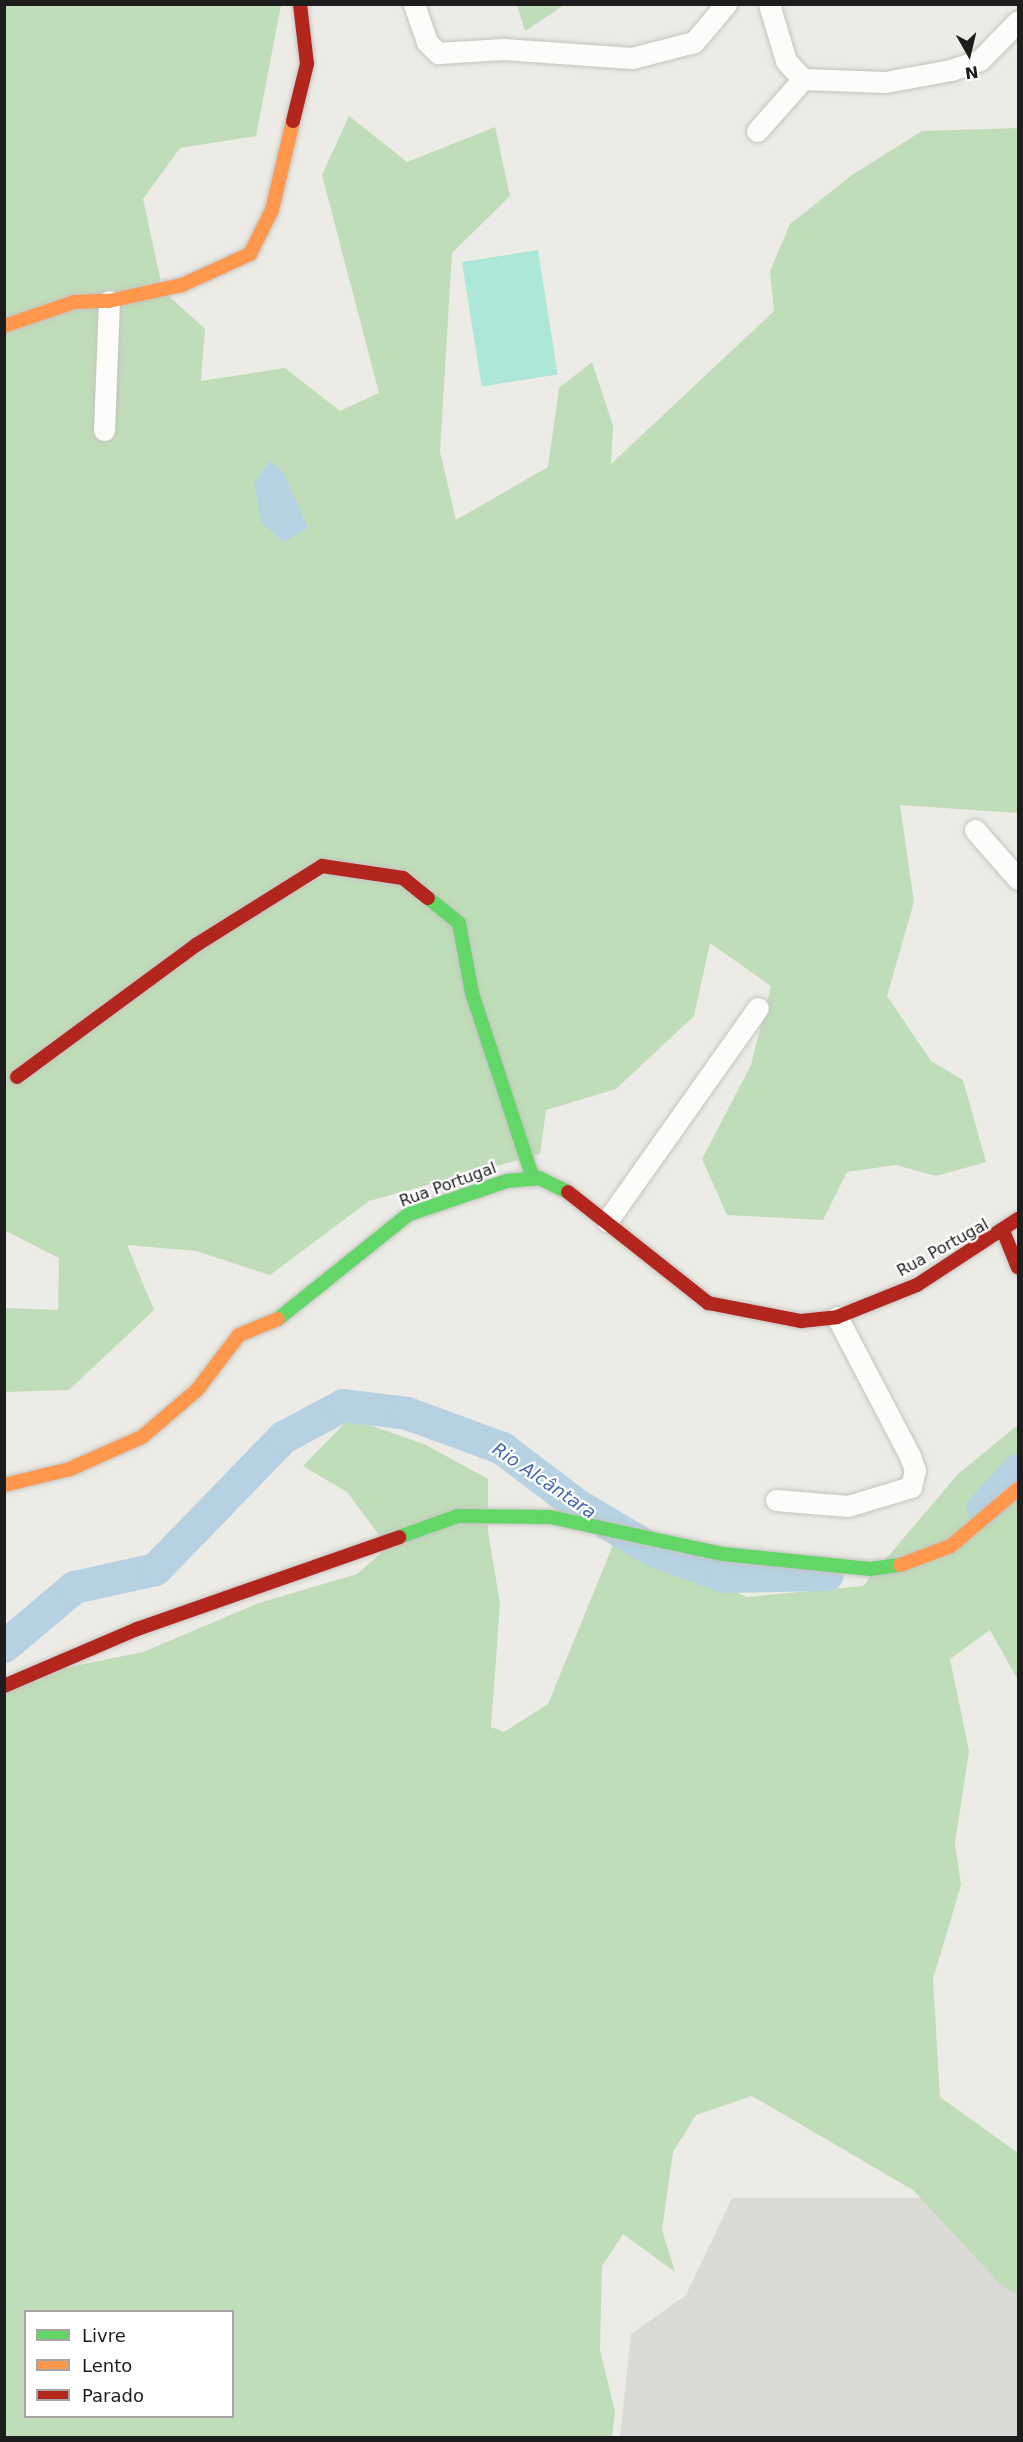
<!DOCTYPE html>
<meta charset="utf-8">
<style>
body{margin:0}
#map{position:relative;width:1023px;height:2442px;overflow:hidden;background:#ecebe5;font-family:"DejaVu Sans",sans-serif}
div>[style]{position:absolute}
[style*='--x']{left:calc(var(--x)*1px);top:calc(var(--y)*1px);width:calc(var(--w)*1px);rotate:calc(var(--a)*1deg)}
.residential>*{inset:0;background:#dbdad7}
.forest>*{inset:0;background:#bfddb8}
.pitch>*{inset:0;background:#ade7d8;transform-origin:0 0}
.water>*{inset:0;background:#b5d1e2}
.river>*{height:33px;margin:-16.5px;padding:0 16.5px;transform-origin:16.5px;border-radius:16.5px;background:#b5d1e2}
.roads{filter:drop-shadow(0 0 2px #c4c4c1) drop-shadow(0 0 2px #c4c4c1)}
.street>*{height:21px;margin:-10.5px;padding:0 10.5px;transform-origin:10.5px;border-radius:10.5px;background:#fcfcfb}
.fast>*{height:14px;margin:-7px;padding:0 7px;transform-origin:7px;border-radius:7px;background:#63d668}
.slow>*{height:14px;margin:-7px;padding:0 7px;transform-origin:7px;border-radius:7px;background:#ff974d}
.jam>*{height:14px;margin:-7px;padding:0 7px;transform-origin:7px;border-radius:7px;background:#b3261e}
span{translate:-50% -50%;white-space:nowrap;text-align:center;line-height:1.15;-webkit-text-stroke:4.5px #fff;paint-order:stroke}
.street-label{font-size:16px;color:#1d1d1d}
.water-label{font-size:18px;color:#4367b3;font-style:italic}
.frame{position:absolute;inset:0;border:6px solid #1d1d1d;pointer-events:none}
.legend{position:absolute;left:24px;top:2310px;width:210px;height:108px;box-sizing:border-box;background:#fff;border:2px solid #a5a5a5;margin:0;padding:8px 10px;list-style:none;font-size:18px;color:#1d1d1d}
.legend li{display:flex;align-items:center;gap:12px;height:30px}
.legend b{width:30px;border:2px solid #a5a5a5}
.north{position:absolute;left:939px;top:24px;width:60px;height:60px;-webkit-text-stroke:4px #fff;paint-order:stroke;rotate:172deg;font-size:16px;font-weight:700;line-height:24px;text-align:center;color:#1d1d1d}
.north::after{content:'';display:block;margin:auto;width:21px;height:27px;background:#1d1d1d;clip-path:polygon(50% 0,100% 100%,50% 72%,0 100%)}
</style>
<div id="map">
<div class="residential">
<i style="clip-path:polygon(732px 2198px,1018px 2198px,1018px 2437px,620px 2438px,631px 2334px,686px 2295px)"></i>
</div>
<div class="forest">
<i style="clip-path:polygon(5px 5px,281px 5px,256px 136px,180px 148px,143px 199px,163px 291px,205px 329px,201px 381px,285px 368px,340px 411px,379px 393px,322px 175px,349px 116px,407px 162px,495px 127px,510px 196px,452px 253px,440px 452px,456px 520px,548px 467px,559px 388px,592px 362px,613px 426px,611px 464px,774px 311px,770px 271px,790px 224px,852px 175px,922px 131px,1018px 128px,1018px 813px,900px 805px,914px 902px,887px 996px,931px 1061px,963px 1080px,986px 1162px,936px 1176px,896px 1165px,847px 1172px,823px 1220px,727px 1215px,702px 1159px,751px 1065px,771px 986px,710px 943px,694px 1016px,616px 1089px,546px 1110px,540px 1154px,369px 1201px,270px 1275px,196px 1251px,127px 1245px,154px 1310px,69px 1390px,5px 1392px,4px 1308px,58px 1310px,59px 1258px,4px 1230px)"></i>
<i style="clip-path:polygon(517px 5px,517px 4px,564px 5px,525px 31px)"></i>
<i style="clip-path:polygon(evenodd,350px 1418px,426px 1445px,488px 1479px,488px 1531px,500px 1604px,491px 1727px,504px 1732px,548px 1704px,613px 1545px,747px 1597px,863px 1586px,958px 1474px,1018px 1425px,1018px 1680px,990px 1630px,950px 1659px,969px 1751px,955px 1843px,961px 1885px,933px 1979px,940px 2097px,1018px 2153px,1018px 2294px,1003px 2287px,913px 2190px,752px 2096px,696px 2115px,673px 2152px,662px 2230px,675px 2272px,623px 2234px,602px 2266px,600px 2350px,615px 2412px,612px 2437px,5px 2437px,4px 1690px,45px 1672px,143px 1652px,259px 1603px,357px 1574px,388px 1547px,347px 1492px,303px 1466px,350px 1418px,26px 2312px,232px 2312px,232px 2416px,26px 2416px,26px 2312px)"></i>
</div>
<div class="pitch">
<i style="left:538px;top:250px;width:126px;height:77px;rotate:81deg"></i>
</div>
<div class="water">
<i style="clip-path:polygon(270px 461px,283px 472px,308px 528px,284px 542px,262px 523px,254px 484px)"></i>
</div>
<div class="river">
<i style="--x:983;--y:1508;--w:52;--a:-47.4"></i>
<i style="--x:4;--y:1646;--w:92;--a:-40.1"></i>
<i style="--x:74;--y:1587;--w:83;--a:-12.5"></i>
<i style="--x:155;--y:1569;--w:184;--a:-45.9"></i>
<i style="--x:283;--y:1437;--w:68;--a:-28.1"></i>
<i style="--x:343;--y:1405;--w:64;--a:7.1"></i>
<i style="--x:407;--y:1413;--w:101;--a:20.2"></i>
<i style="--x:502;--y:1448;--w:94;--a:37.2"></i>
<i style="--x:577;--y:1505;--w:86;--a:30.7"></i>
<i style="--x:651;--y:1549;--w:78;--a:20.3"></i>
<i style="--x:724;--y:1576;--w:103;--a:-1.1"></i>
</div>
<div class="roads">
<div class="street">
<i style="--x:414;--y:4;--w:40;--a:71.1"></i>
<i style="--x:427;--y:42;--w:16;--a:45"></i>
<i style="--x:438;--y:53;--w:65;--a:-3.5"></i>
<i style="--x:503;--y:49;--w:129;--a:4"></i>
<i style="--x:632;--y:58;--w:64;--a:-14.5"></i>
<i style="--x:694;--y:42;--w:50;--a:-49.9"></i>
<i style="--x:769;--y:4;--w:59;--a:73.4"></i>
<i style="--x:786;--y:61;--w:25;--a:47"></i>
<i style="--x:803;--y:79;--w:82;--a:2.1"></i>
<i style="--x:885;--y:82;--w:67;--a:-10.3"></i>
<i style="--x:951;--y:70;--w:31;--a:-19"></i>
<i style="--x:980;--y:60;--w:54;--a:-45.7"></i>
<i style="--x:757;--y:131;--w:69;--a:-48.5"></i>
<i style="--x:104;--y:430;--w:129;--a:-87.8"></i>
<i style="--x:975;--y:830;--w:65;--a:48.7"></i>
<i style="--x:607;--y:1221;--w:261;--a:-54.7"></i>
<i style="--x:776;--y:1500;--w:72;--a:4.8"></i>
<i style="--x:848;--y:1506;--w:66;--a:-16.8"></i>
<i style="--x:911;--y:1487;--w:17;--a:-77"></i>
<i style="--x:915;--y:1470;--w:15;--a:-110"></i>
<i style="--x:910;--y:1456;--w:157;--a:-117.7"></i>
</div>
<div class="fast">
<i style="--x:428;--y:898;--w:40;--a:39"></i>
<i style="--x:459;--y:923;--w:71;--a:79.5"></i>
<i style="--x:472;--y:993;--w:195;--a:71.8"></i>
<i style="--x:278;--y:1319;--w:168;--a:-38.7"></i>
<i style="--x:409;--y:1214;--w:103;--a:-18.6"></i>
<i style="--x:507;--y:1181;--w:32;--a:-5"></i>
<i style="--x:539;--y:1178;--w:32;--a:26"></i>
<i style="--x:399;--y:1537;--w:63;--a:-19.6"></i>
<i style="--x:458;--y:1516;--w:92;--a:0.6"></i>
<i style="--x:550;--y:1517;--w:177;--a:12.1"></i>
<i style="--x:723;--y:1554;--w:148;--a:5.8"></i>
<i style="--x:870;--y:1569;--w:30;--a:-8"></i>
</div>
<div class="slow">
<i style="--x:4;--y:326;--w:74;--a:-18.9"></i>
<i style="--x:74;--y:302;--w:35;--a:-2"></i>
<i style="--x:109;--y:301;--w:75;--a:-12.4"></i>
<i style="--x:182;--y:285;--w:75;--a:-24.5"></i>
<i style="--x:250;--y:254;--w:49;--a:-63.4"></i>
<i style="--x:272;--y:210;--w:91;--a:-76.7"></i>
<i style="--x:4;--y:1485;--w:68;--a:-13.6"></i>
<i style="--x:70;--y:1469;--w:79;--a:-24"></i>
<i style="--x:142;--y:1437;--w:72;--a:-40.5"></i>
<i style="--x:197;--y:1390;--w:69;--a:-52.6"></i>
<i style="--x:239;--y:1335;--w:42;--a:-22.3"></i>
<i style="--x:900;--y:1565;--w:54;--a:-20.4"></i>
<i style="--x:951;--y:1546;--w:88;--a:-40.4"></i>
</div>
<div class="jam">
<i style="--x:293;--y:121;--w:59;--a:-76.2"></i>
<i style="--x:307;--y:64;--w:60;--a:-96.7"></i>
<i style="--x:17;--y:1077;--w:222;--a:-36.4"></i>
<i style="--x:196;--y:945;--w:149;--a:-32.1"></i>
<i style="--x:322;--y:866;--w:82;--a:8.4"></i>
<i style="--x:403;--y:878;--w:32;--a:39"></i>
<i style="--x:568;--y:1192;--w:179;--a:38.4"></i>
<i style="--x:708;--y:1303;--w:95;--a:11"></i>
<i style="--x:801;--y:1321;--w:36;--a:-6"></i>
<i style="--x:837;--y:1317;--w:86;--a:-21.8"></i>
<i style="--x:917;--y:1285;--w:121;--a:-33.2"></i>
<i style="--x:1004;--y:1233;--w:37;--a:68"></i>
<i style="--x:4;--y:1686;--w:145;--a:-23.2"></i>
<i style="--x:137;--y:1629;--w:278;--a:-19.3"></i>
</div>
</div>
<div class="street-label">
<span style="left:448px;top:1185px;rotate:-20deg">Rua Portugal</span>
<span style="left:943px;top:1248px;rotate:-29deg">Rua Portugal</span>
</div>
<div class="water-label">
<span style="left:544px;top:1481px;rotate:34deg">Rio Alcântara</span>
</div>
<div class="frame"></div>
<ul class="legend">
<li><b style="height:8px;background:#63d668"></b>Livre</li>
<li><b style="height:8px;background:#ff974d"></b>Lento</li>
<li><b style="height:8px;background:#b3261e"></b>Parado</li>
</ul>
<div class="north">N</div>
</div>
